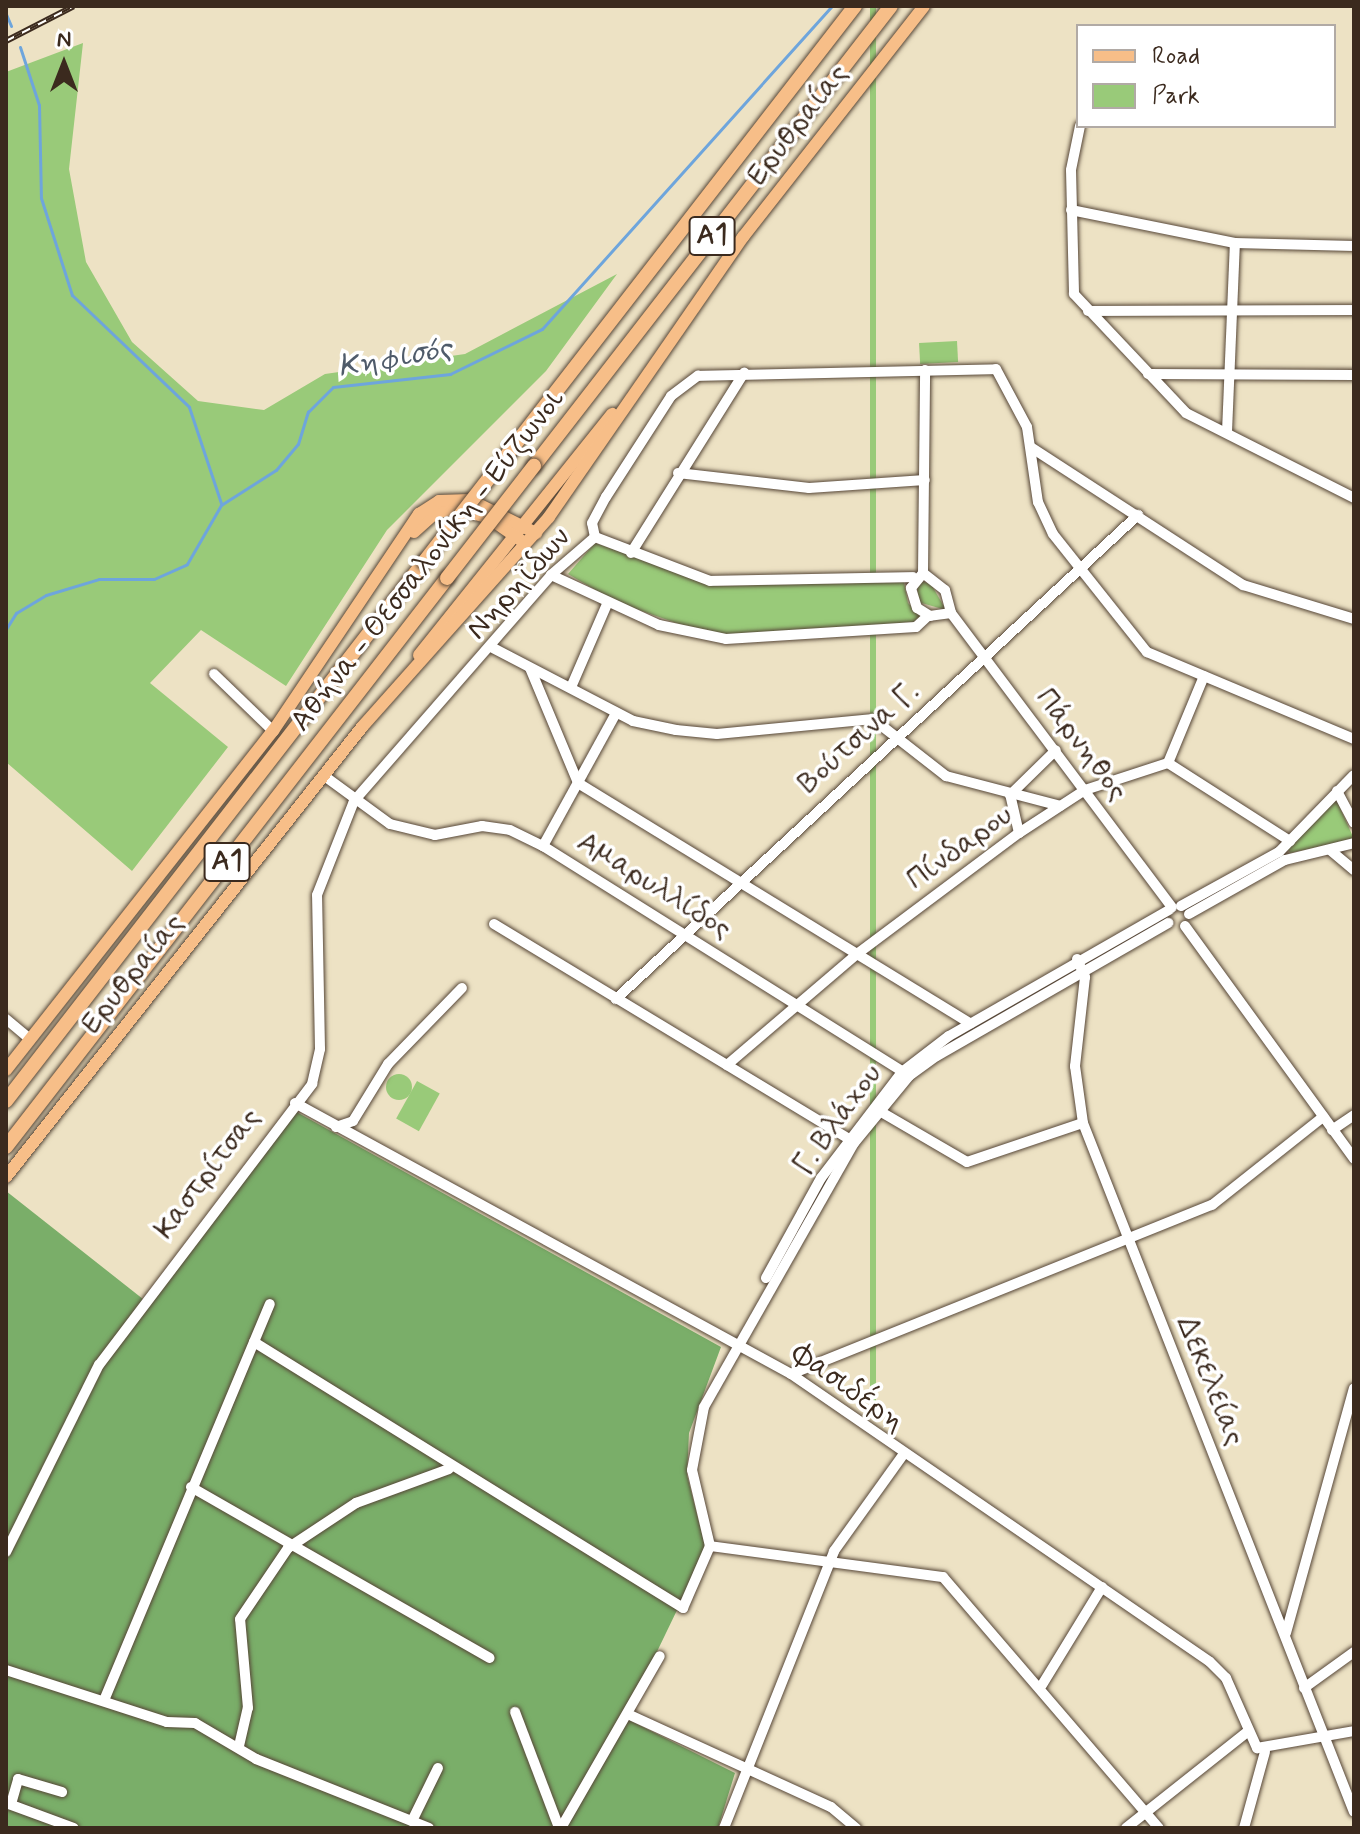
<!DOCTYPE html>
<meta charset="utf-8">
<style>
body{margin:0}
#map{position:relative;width:1360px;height:1834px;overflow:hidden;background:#ede2c4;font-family:Mynerve,sans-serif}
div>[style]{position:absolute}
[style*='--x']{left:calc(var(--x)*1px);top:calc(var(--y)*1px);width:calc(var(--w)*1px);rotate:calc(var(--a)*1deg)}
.green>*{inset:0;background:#99ca79;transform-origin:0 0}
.round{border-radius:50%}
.forest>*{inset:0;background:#7aae69}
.stream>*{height:3px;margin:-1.5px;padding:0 1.5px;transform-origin:1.5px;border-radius:1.5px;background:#6ea5dc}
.roads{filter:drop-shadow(0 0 2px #564637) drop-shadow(0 0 2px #564637)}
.minor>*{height:10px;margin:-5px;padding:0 5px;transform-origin:5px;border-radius:5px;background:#fff}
.major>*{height:12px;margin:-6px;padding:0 6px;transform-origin:6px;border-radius:6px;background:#f7be88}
.highway>*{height:14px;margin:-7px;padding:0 7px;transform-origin:7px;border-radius:7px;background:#f7be88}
.rail>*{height:6px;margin-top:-3px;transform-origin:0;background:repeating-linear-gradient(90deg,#fff 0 9px,#3b2a1e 0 18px);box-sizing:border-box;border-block:2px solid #3b2a1e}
.bridges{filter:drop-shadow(0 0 2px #564637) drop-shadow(0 0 2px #564637)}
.highway-bridge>*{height:14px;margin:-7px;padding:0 7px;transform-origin:7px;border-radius:7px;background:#f7be88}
span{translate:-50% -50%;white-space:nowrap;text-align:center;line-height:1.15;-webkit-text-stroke:7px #fff;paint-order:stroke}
.shield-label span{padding:2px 6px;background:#fff;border:2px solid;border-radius:6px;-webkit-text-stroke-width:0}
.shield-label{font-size:28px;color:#3b2a1e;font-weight:700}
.street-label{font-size:30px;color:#3b2a1e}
.water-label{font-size:32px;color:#4f5b6a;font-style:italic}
.frame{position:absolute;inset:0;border:8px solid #3b2a1e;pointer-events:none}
.legend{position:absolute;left:1076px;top:24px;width:260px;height:104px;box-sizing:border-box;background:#fff;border:2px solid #b1aaa5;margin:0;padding:10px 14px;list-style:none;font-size:24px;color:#3b2a1e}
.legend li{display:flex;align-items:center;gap:16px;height:40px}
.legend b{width:40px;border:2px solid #b1aaa5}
.north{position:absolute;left:24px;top:24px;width:80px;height:80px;-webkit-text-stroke:6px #fff;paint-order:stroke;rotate:0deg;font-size:22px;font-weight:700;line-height:32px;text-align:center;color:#3b2a1e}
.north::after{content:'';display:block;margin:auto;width:28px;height:36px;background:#3b2a1e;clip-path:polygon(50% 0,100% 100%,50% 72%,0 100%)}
</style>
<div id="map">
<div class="green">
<i style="left:870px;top:6px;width:6px;height:1410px"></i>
<i style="clip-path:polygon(83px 43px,69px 169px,86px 262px,132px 342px,198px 401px,264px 410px,325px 374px,465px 354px,617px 274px,546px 371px,387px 530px,286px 686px,201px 630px,150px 683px,228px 747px,132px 871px,6px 762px,6px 72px)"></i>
<i style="left:957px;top:341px;width:21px;height:38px;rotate:87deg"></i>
<i style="clip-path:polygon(595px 543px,718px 586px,904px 582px,908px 603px,921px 616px,913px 622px,737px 637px,685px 626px,616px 602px,568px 574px)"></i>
<i style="clip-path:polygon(917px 580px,931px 584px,946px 610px,918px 602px)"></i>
<i style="clip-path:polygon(1336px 799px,1354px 839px,1290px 853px,1288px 849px)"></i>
<i class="round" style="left:386px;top:1074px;width:26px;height:26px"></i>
<i style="left:417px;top:1081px;width:26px;height:43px;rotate:29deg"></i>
</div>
<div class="forest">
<i style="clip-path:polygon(293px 1110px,721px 1347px,689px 1433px,687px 1475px,706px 1550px,625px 1718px,735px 1773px,718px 1828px,6px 1828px,6px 1191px,148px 1303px)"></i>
</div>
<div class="stream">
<i style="--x:6;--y:14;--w:13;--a:67"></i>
<i style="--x:20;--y:47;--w:61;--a:71.9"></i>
<i style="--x:39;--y:105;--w:93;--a:88.8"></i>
<i style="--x:41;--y:198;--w:102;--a:72.3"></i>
<i style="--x:72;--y:295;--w:162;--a:43.7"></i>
<i style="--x:189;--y:407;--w:101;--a:71.6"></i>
<i style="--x:6;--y:629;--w:19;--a:-58"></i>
<i style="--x:16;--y:613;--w:35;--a:-31"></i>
<i style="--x:46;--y:595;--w:55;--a:-16.8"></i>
<i style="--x:99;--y:579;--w:55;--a:0"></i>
<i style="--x:154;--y:579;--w:36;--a:-24"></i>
<i style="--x:187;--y:564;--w:68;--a:-60"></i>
<i style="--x:221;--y:505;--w:65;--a:-32.5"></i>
<i style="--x:276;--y:470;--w:34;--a:-50"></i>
<i style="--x:298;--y:444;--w:34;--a:-73"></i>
<i style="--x:308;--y:412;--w:35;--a:-45"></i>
<i style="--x:333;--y:387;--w:118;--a:-6.3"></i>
<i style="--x:450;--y:374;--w:102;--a:-26.1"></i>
<i style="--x:542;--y:329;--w:434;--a:-48.1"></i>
</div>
<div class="roads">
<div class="minor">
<i style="--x:1080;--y:126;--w:45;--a:101.6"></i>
<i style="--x:1071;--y:170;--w:124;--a:88.6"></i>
<i style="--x:1074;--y:294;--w:163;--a:46.7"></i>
<i style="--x:1186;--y:413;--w:188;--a:26.8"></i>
<i style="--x:1071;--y:210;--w:167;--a:11.4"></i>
<i style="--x:1235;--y:243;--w:119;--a:1.4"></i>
<i style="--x:1088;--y:311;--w:266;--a:-0.2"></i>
<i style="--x:1148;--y:374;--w:206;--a:0.3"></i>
<i style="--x:1227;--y:432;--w:189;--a:-87.6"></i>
<i style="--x:1032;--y:448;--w:252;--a:33"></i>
<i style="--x:1243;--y:585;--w:116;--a:17"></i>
<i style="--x:678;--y:473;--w:132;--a:6.5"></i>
<i style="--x:809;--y:488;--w:116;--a:-3.9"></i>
<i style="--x:595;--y:537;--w:14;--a:-102"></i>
<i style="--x:592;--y:523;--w:30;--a:-62"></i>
<i style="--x:606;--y:497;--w:120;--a:-57.2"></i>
<i style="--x:671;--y:396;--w:34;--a:-37"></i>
<i style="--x:698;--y:376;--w:298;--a:-1.3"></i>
<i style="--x:996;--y:369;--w:66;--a:61.9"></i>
<i style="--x:1027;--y:427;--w:76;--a:81.7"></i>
<i style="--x:1038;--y:502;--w:35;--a:65"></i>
<i style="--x:1053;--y:534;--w:151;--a:51.5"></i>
<i style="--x:1147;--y:652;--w:225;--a:22.8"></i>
<i style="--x:595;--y:537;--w:123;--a:20.9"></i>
<i style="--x:710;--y:581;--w:203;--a:-1.1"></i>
<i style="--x:631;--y:553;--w:213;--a:-57.9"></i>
<i style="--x:923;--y:573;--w:203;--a:-89.4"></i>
<i style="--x:923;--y:573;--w:28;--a:38"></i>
<i style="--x:945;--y:590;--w:24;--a:75"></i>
<i style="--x:951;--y:613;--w:21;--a:172"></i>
<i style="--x:930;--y:616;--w:15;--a:-148"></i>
<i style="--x:917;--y:608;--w:21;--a:-107"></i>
<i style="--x:911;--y:588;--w:19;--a:-51"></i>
<i style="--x:551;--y:575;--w:119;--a:24.8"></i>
<i style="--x:659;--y:625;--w:68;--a:11.8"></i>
<i style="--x:726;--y:639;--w:190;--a:-3.6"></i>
<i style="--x:916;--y:627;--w:16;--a:-43"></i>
<i style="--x:951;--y:613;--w:368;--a:53.1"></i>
<i style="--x:493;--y:648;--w:158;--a:27.5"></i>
<i style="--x:633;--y:721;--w:44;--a:11.8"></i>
<i style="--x:676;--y:730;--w:41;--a:5.6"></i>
<i style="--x:717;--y:734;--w:157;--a:-5.5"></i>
<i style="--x:873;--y:719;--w:93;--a:38"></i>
<i style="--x:946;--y:776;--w:118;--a:14.7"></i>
<i style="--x:530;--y:668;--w:125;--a:67.3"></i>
<i style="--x:578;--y:783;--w:460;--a:31.5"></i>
<i style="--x:214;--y:674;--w:82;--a:44"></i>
<i style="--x:572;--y:685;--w:88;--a:-66.6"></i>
<i style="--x:1168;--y:763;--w:145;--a:32.6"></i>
<i style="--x:1168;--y:763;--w:94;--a:-67.5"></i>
<i style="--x:323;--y:775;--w:83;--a:36.2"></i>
<i style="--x:390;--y:824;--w:46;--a:13.7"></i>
<i style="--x:435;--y:835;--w:48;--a:-10.8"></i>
<i style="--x:482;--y:826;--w:28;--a:8"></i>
<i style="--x:510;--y:830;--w:37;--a:26"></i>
<i style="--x:543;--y:846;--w:432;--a:32.1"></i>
<i style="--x:1337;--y:791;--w:36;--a:62"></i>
<i style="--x:1019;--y:833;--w:39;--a:-103"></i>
<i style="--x:1010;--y:795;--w:64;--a:-44.4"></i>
<i style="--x:543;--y:846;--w:152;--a:-61.2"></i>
<i style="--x:1330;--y:850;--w:31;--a:40"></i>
<i style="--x:1181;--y:906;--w:112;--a:-28.9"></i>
<i style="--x:1279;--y:852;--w:107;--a:-45.8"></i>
<i style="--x:1189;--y:914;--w:110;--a:-29.4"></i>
<i style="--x:1285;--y:860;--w:71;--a:-13.8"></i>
<i style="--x:494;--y:924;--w:419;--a:31.2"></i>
<i style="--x:1185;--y:926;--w:288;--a:54"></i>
<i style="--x:1077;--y:959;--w:20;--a:66"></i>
<i style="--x:1085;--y:977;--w:90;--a:96.4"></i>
<i style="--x:1075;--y:1066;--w:58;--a:82"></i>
<i style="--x:1083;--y:1123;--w:740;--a:68.53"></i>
<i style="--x:616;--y:999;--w:712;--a:-42.84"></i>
<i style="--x:6;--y:1019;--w:31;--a:40"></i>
<i style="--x:727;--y:1065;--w:171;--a:-40.5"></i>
<i style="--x:857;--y:954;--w:202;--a:-36.8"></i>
<i style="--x:1019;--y:833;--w:79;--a:-33.1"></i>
<i style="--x:1085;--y:790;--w:87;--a:-18"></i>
<i style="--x:295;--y:1103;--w:565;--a:28.65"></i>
<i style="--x:791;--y:1374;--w:508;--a:34.5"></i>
<i style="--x:1210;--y:1662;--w:23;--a:45"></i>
<i style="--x:1226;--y:1678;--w:77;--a:66.1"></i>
<i style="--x:1257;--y:1748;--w:98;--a:-9.9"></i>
<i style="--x:876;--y:1109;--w:105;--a:30.2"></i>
<i style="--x:967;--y:1162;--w:122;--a:-18.6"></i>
<i style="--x:336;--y:1127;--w:18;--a:-19"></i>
<i style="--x:353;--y:1121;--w:67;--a:-58.4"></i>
<i style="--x:388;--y:1064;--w:106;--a:-45.8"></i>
<i style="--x:1332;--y:1130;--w:27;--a:-34"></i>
<i style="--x:766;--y:1278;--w:114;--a:-61.2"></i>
<i style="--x:821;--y:1178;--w:133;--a:-52.6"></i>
<i style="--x:902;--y:1072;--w:59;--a:-37.5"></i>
<i style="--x:949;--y:1036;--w:254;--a:-29.8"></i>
<i style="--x:254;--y:1342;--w:505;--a:31.8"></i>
<i style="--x:683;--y:1608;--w:68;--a:-66.5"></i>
<i style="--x:791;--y:1374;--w:454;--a:-21.9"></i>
<i style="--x:1212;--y:1205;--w:142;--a:-38.4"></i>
<i style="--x:191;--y:1487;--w:344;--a:29.8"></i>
<i style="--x:710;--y:1546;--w:78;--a:-103.3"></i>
<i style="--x:692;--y:1470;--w:64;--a:-79.2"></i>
<i style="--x:704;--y:1407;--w:304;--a:-60.4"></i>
<i style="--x:854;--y:1143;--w:87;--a:-50.6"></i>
<i style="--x:909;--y:1076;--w:34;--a:-36"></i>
<i style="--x:937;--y:1056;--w:267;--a:-29.9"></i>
<i style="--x:710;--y:1546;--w:235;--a:7.6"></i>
<i style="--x:943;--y:1577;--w:331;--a:49.3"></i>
<i style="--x:6;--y:1552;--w:209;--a:-63.6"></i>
<i style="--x:99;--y:1365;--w:353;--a:-52.8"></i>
<i style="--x:312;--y:1084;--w:36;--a:-77"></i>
<i style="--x:320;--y:1049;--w:154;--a:-91.1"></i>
<i style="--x:317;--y:895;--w:101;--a:-68.5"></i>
<i style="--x:354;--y:801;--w:300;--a:-48.9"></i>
<i style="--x:551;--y:575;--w:58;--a:-40.8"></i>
<i style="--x:1286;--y:1633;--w:254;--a:-74.5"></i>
<i style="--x:6;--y:1670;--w:169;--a:17.9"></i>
<i style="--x:167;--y:1722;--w:28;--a:2"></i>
<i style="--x:195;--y:1723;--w:71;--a:30.5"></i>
<i style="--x:256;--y:1759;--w:186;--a:21.7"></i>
<i style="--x:1042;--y:1685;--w:115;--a:-58.5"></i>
<i style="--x:1304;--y:1688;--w:62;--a:-35.8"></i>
<i style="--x:105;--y:1698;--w:427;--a:-67.3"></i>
<i style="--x:515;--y:1712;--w:124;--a:69.2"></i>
<i style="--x:632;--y:1716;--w:219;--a:24.6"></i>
<i style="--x:831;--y:1807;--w:33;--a:40"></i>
<i style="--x:239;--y:1746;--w:39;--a:-77"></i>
<i style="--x:248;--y:1708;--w:89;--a:-95.1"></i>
<i style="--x:240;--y:1619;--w:86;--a:-55.9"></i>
<i style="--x:288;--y:1548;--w:82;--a:-33.5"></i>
<i style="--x:356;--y:1503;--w:99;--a:-20.1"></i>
<i style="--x:6;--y:1803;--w:72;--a:20.2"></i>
<i style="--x:11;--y:1804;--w:26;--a:-74"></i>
<i style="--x:18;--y:1779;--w:46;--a:16.5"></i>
<i style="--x:412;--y:1821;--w:59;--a:-63.9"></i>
<i style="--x:561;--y:1828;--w:198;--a:-60.1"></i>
<i style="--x:724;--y:1828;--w:298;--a:-68.3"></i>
<i style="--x:834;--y:1551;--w:118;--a:-54.3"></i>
<i style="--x:1126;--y:1828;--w:153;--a:-38.4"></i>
<i style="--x:1244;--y:1828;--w:79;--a:-74.6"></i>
</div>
<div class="major">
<i style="--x:414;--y:532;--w:30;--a:-42"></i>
<i style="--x:436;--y:512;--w:22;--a:-8"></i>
<i style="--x:458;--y:509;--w:32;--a:16"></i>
<i style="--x:489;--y:518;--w:40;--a:34.9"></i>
<i style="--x:419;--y:655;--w:309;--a:-51.3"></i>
<i style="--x:6;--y:1070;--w:432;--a:-51.8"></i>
<i style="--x:273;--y:731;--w:262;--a:-56.1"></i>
<i style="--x:419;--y:514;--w:24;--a:-33"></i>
<i style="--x:439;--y:501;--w:31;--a:-2"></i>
<i style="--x:470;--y:500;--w:74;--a:26.6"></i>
<i style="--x:6;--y:1177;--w:574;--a:-51.65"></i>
<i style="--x:362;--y:727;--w:281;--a:-48.3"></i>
<i style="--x:549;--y:517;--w:341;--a:-55.3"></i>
<i style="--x:743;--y:237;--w:293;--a:-51.9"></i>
</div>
<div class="highway">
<i style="--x:510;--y:451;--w:563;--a:-52.21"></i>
<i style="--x:534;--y:466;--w:582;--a:-52.19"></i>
<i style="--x:6;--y:1101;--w:682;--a:-52.21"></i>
<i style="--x:6;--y:1147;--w:720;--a:-52.22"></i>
</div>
</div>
<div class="rail">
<i style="--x:6;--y:41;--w:76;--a:-27.2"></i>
</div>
<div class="bridges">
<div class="highway-bridge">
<i style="--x:424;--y:562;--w:140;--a:-52.2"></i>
<i style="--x:447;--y:578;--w:142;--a:-52.2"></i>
</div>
</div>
<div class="shield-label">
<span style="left:712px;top:236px">Α1</span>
<span style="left:227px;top:862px">Α1</span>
</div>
<div class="street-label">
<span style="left:798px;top:125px;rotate:-52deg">Ερυθραίας</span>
<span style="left:428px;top:561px;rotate:-52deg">Αθήνα - Θεσσαλονίκη - Εύζωνοι</span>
<span style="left:519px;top:584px;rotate:-48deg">Νηρηϊδων</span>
<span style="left:859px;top:738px;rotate:-42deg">Βούτσινα Γ.</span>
<span style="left:1081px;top:745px;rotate:53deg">Πάρνηθος</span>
<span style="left:960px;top:848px;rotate:-36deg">Πίνδαρου</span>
<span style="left:654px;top:886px;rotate:32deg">Αμαρυλλίδος</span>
<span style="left:133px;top:974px;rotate:-51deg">Ερυθραίας</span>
<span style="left:838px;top:1120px;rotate:-54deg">Γ. Βλάχου</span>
<span style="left:208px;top:1174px;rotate:-53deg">Καστρίτσας</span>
<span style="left:1210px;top:1381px;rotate:68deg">Δεκελείας</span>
<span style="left:848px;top:1388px;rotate:35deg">Φασιδέρη</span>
</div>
<div class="water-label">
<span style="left:395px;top:358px;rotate:-10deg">Κηφισός</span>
</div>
<div class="frame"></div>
<ul class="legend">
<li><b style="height:10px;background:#f7be88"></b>Road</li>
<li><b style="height:22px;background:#99ca79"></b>Park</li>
</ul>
<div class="north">N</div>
</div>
